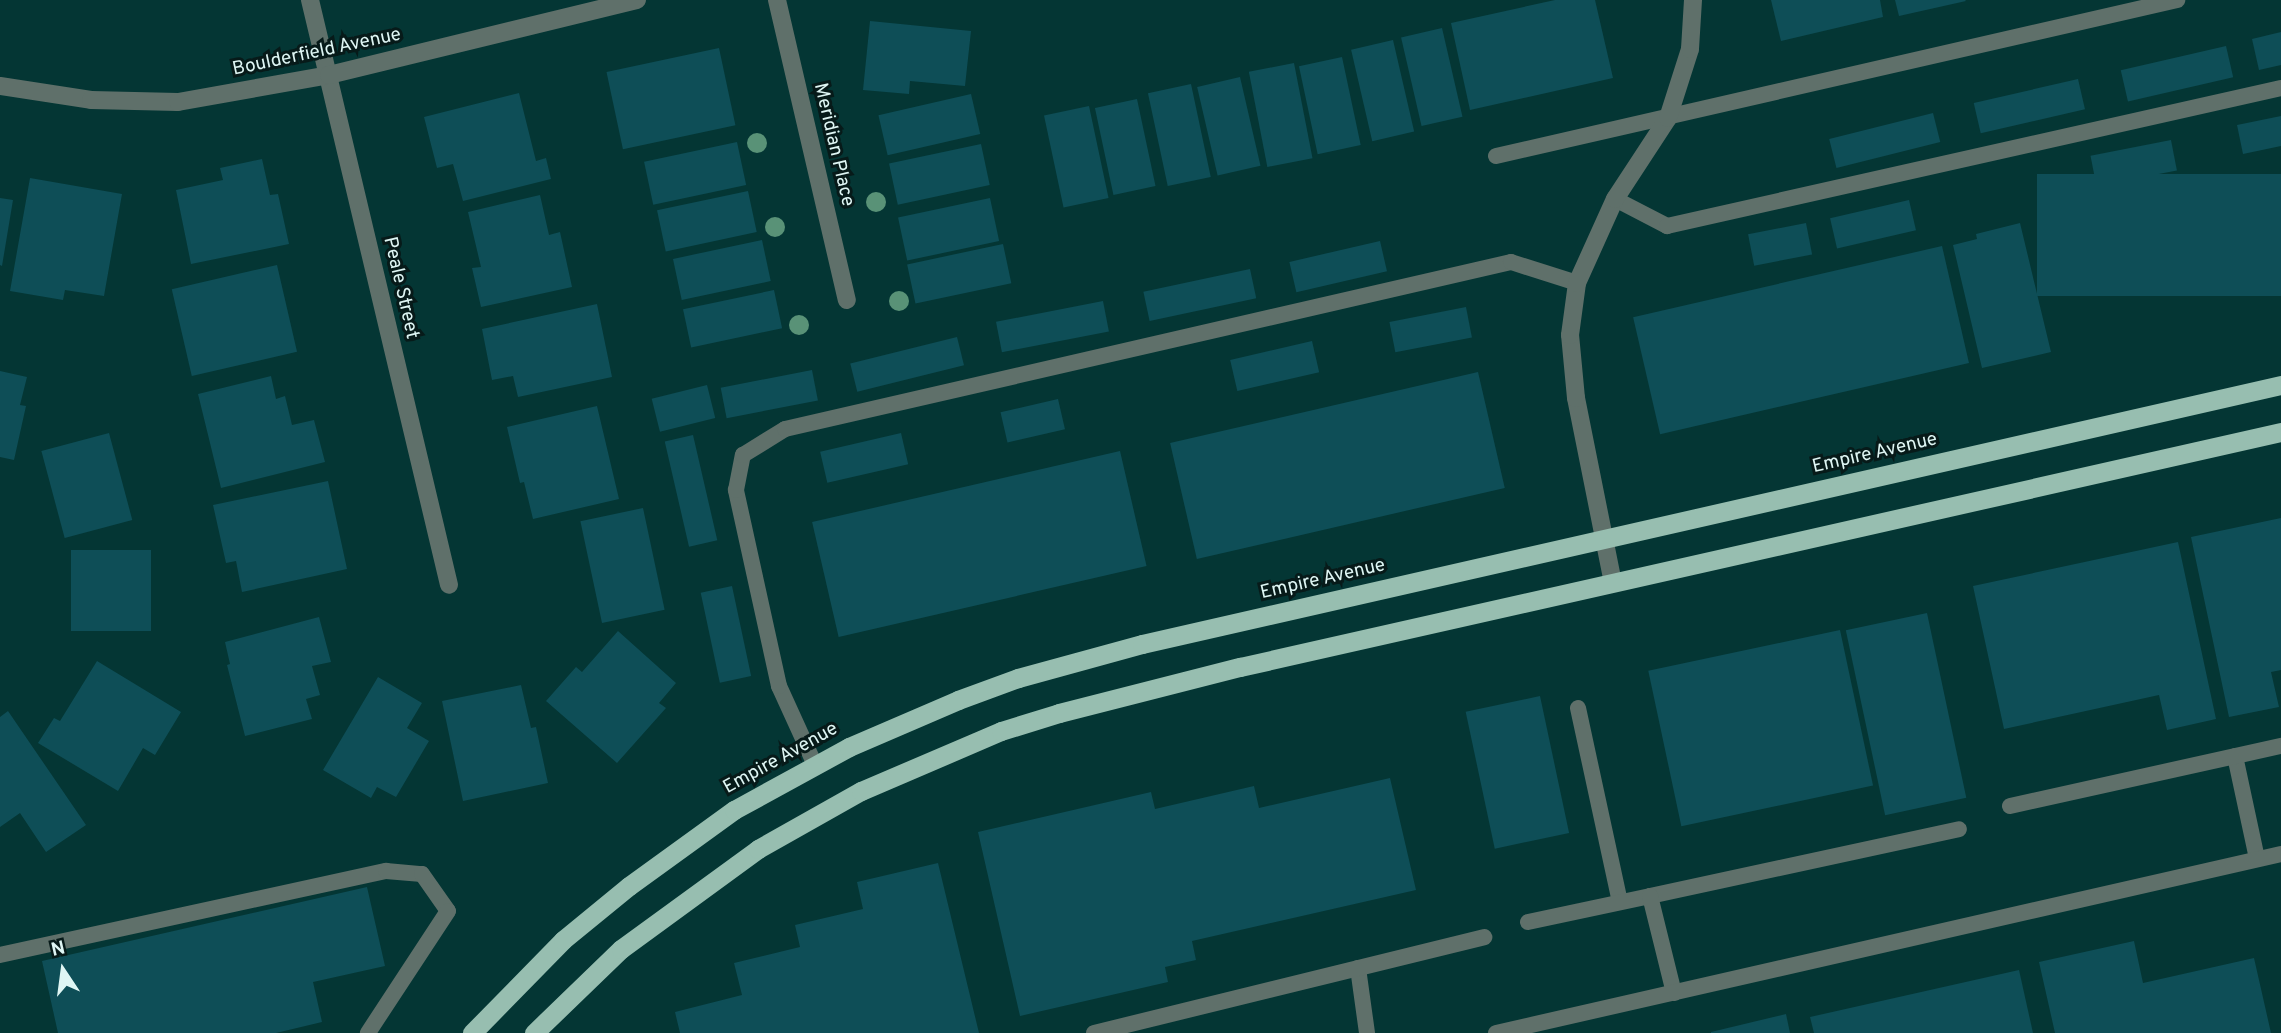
<!DOCTYPE html>
<style>
body{margin:0}
#map{position:relative;width:2281px;height:1033px;overflow:hidden;background:#043634;font-family:Overpass,sans-serif}
div>[style]{position:absolute}
[style*='--x']{left:calc(var(--x)*1px);top:calc(var(--y)*1px);width:calc(var(--w)*1px);rotate:calc(var(--a)*1deg)}
.building>*{inset:0;background:#0e4e57;transform-origin:0 0}
.service>*{height:16px;margin:-8px;padding:0 8px;transform-origin:8px;border-radius:8px;background:#5f706a}
.minor>*{height:18px;margin:-9px;padding:0 9px;transform-origin:9px;border-radius:9px;background:#5f706a}
.trunk>*{height:19px;margin:-9.5px;padding:0 9.5px;transform-origin:9.5px;border-radius:9.5px;background:#97beb0}
.trees>*{width:20px;height:20px;margin:-10px;border-radius:50%;background:#599277}
span{translate:-50% -50%;white-space:nowrap;text-align:center;line-height:1.15;-webkit-text-stroke:6px #071a19;paint-order:stroke}
.street-label{font-size:19px;color:#dff6f4}
.north{position:absolute;left:28px;top:935px;width:70px;height:70px;-webkit-text-stroke:5px #071a19;paint-order:stroke;rotate:347deg;font-size:19px;font-weight:700;line-height:28px;text-align:center;color:#dff6f4}
.north::after{content:'';display:block;margin:auto;width:24px;height:32px;background:#dff6f4;clip-path:polygon(50% 0,100% 100%,50% 72%,0 100%)}
</style>
<div id="map">
<div class="building">
<i style="clip-path:polygon(1555px 0,1595px 0,1613px 78px,1470px 110px,1451px 23px)"></i>
<i style="clip-path:polygon(1771px 0,1880px 0,1883px 17px,1781px 41px)"></i>
<i style="clip-path:polygon(1895px 0,1965px 0,1966px 1px,1899px 16px)"></i>
<i style="clip-path:polygon(870px 21px,971px 31px,965px 86px,910px 81px,909px 94px,863px 90px)"></i>
<i style="left:1442px;top:28px;width:91px;height:42px;rotate:77deg"></i>
<i style="clip-path:polygon(2281px 32px,2281px 65px,2259px 70px,2252px 39px)"></i>
<i style="left:1393px;top:40px;width:94px;height:43px;rotate:77deg"></i>
<i style="left:2226px;top:46px;width:32px;height:108px;rotate:77deg"></i>
<i style="left:719px;top:48px;width:79px;height:115px;rotate:78deg"></i>
<i style="left:1342px;top:57px;width:90px;height:44px;rotate:78deg"></i>
<i style="left:1294px;top:63px;width:97px;height:46px;rotate:79deg"></i>
<i style="left:1240px;top:77px;width:91px;height:44px;rotate:77deg"></i>
<i style="left:2078px;top:79px;width:31px;height:107px;rotate:77deg"></i>
<i style="left:1191px;top:84px;width:95px;height:44px;rotate:78deg"></i>
<i style="clip-path:polygon(519px 93px,536px 161px,546px 158px,551px 179px,463px 201px,453px 164px,437px 168px,424px 117px)"></i>
<i style="left:971px;top:94px;width:41px;height:95px;rotate:77deg"></i>
<i style="left:1137px;top:99px;width:89px;height:43px;rotate:78deg"></i>
<i style="left:1089px;top:106px;width:94px;height:46px;rotate:78deg"></i>
<i style="left:1933px;top:113px;width:30px;height:107px;rotate:76deg"></i>
<i style="clip-path:polygon(2281px 116px,2281px 146px,2243px 154px,2237px 125px)"></i>
<i style="left:2171px;top:140px;width:31px;height:82px;rotate:79deg"></i>
<i style="left:737px;top:142px;width:44px;height:95px;rotate:78deg"></i>
<i style="left:981px;top:144px;width:42px;height:94px;rotate:78deg"></i>
<i style="clip-path:polygon(262px 159px,270px 195px,278px 194px,289px 244px,191px 264px,176px 190px,223px 180px,220px 168px)"></i>
<i style="left:2281px;top:174px;width:122px;height:244px;rotate:90deg"></i>
<i style="clip-path:polygon(30px 178px,122px 194px,104px 296px,65px 290px,63px 300px,10px 291px)"></i>
<i style="left:748px;top:191px;width:42px;height:93px;rotate:78deg"></i>
<i style="clip-path:polygon(540px 195px,549px 235px,560px 232px,572px 287px,481px 307px,472px 268px,481px 267px,468px 212px)"></i>
<i style="clip-path:polygon(0 198px,13px 200px,2px 266px,0 265px)"></i>
<i style="left:990px;top:198px;width:44px;height:94px;rotate:78deg"></i>
<i style="left:1909px;top:200px;width:31px;height:81px;rotate:77deg"></i>
<i style="left:1806px;top:223px;width:32px;height:59px;rotate:79deg"></i>
<i style="clip-path:polygon(2020px 223px,2051px 352px,1982px 368px,1953px 245px,1977px 239px,1976px 234px)"></i>
<i style="left:762px;top:240px;width:42px;height:91px;rotate:78deg"></i>
<i style="left:1380px;top:241px;width:31px;height:93px;rotate:77deg"></i>
<i style="left:1003px;top:244px;width:40px;height:98px;rotate:78deg"></i>
<i style="left:1942px;top:246px;width:120px;height:317px;rotate:77deg"></i>
<i style="left:277px;top:265px;width:89px;height:108px;rotate:77deg"></i>
<i style="left:1250px;top:269px;width:30px;height:109px;rotate:78deg"></i>
<i style="left:774px;top:290px;width:39px;height:93px;rotate:78deg"></i>
<i style="left:1103px;top:301px;width:31px;height:109px;rotate:79deg"></i>
<i style="clip-path:polygon(597px 304px,612px 377px,518px 397px,513px 376px,492px 380px,482px 329px)"></i>
<i style="left:1466px;top:307px;width:31px;height:78px;rotate:79deg"></i>
<i style="left:957px;top:337px;width:29px;height:110px;rotate:76deg"></i>
<i style="left:1312px;top:341px;width:32px;height:84px;rotate:77deg"></i>
<i style="left:812px;top:370px;width:31px;height:93px;rotate:79deg"></i>
<i style="clip-path:polygon(0 371px,27px 377px,20px 405px,26px 406px,14px 460px,0 457px)"></i>
<i style="left:1478px;top:372px;width:119px;height:316px;rotate:77deg"></i>
<i style="clip-path:polygon(271px 376px,276px 399px,285px 396px,292px 425px,314px 420px,325px 462px,221px 488px,198px 394px)"></i>
<i style="left:707px;top:385px;width:34px;height:57px;rotate:76deg"></i>
<i style="left:1058px;top:399px;width:31px;height:59px;rotate:77deg"></i>
<i style="clip-path:polygon(597px 406px,619px 499px,533px 519px,524px 482px,520px 483px,507px 427px)"></i>
<i style="left:109px;top:433px;width:90px;height:70px;rotate:75deg"></i>
<i style="left:901px;top:433px;width:32px;height:83px;rotate:77deg"></i>
<i style="left:693px;top:435px;width:108px;height:29px;rotate:77deg"></i>
<i style="left:1120px;top:451px;width:118px;height:316px;rotate:77deg"></i>
<i style="clip-path:polygon(328px 481px,347px 569px,242px 592px,236px 561px,226px 563px,213px 505px)"></i>
<i style="left:643px;top:508px;width:104px;height:64px;rotate:78deg"></i>
<i style="clip-path:polygon(2281px 518px,2281px 670px,2271px 672px,2279px 707px,2229px 717px,2191px 537px)"></i>
<i style="clip-path:polygon(2178px 542px,2216px 719px,2167px 730px,2159px 695px,2004px 729px,1973px 586px)"></i>
<i style="left:71px;top:550px;width:80px;height:81px"></i>
<i style="left:732px;top:586px;width:92px;height:32px;rotate:78deg"></i>
<i style="left:1927px;top:613px;width:189px;height:83px;rotate:78deg"></i>
<i style="clip-path:polygon(319px 617px,331px 662px,312px 666px,320px 695px,306px 699px,312px 719px,245px 736px,227px 665px,230px 664px,225px 642px)"></i>
<i style="left:1840px;top:630px;width:159px;height:196px;rotate:78deg"></i>
<i style="clip-path:polygon(618px 631px,676px 683px,659px 703px,666px 708px,617px 763px,546px 701px,576px 667px,582px 672px)"></i>
<i style="clip-path:polygon(97px 661px,181px 712px,155px 755px,143px 748px,118px 791px,38px 743px,54px 718px,60px 721px)"></i>
<i style="clip-path:polygon(378px 677px,422px 703px,407px 728px,429px 741px,396px 797px,377px 787px,371px 798px,323px 770px)"></i>
<i style="clip-path:polygon(521px 685px,531px 728px,536px 727px,548px 783px,463px 801px,442px 701px)"></i>
<i style="left:1540px;top:696px;width:140px;height:76px;rotate:78deg"></i>
<i style="clip-path:polygon(8px 711px,86px 825px,46px 852px,20px 813px,0 827px,0 717px)"></i>
<i style="clip-path:polygon(1390px 778px,1416px 890px,1192px 941px,1196px 960px,1165px 967px,1168px 982px,1020px 1016px,978px 832px,1151px 792px,1155px 809px,1254px 786px,1259px 808px)"></i>
<i style="clip-path:polygon(938px 863px,979px 1033px,680px 1033px,675px 1012px,742px 995px,734px 963px,800px 947px,795px 925px,863px 909px,857px 882px)"></i>
<i style="clip-path:polygon(367px 887px,385px 966px,313px 982px,322px 1022px,276px 1033px,58px 1033px,42px 961px)"></i>
<i style="clip-path:polygon(2134px 941px,2143px 983px,2254px 958px,2271px 1033px,2055px 1033px,2039px 962px)"></i>
<i style="clip-path:polygon(2019px 970px,2033px 1033px,1814px 1033px,1810px 1017px)"></i>
<i style="clip-path:polygon(1786px 1014px,1790px 1033px,1711px 1033px,1711px 1032px)"></i>
</div>
<div class="service">
<i style="--x:1496;--y:156;--w:699;--a:-12.9"></i>
<i style="--x:1615;--y:199;--w:59;--a:27.4"></i>
<i style="--x:1667;--y:226;--w:629;--a:-12.67"></i>
<i style="--x:1578;--y:708;--w:198;--a:77.8"></i>
<i style="--x:2235;--y:756;--w:105;--a:77.9"></i>
<i style="--x:815;--y:765;--w:87;--a:-114.5"></i>
<i style="--x:779;--y:686;--w:201;--a:-102.4"></i>
<i style="--x:736;--y:490;--w:36;--a:-79"></i>
<i style="--x:743;--y:455;--w:49;--a:-31.8"></i>
<i style="--x:785;--y:429;--w:745;--a:-12.95"></i>
<i style="--x:1511;--y:262;--w:69;--a:17.7"></i>
<i style="--x:2010;--y:806;--w:278;--a:-12.5"></i>
<i style="--x:1650;--y:896;--w:316;--a:-12.2"></i>
<i style="--x:1528;--y:922;--w:125;--a:-12"></i>
<i style="--x:1650;--y:896;--w:100;--a:76.1"></i>
<i style="--x:0;--y:955;--w:395;--a:-12.3"></i>
<i style="--x:386;--y:871;--w:36;--a:5"></i>
<i style="--x:422;--y:874;--w:45;--a:54.9"></i>
<i style="--x:448;--y:911;--w:146;--a:123.3"></i>
<i style="--x:1358;--y:968;--w:66;--a:82.1"></i>
<i style="--x:1094;--y:1033;--w:402;--a:-13.8"></i>
<i style="--x:1496;--y:1033;--w:805;--a:-12.85"></i>
</div>
<div class="minor">
<i style="--x:310;--y:0;--w:601;--a:76.63"></i>
<i style="--x:777;--y:0;--w:308;--a:76.9"></i>
<i style="--x:0;--y:86;--w:92;--a:8.7"></i>
<i style="--x:91;--y:100;--w:87;--a:1.3"></i>
<i style="--x:178;--y:102;--w:153;--a:-10.1"></i>
<i style="--x:329;--y:75;--w:317;--a:-13.7"></i>
<i style="--x:1613;--y:583;--w:189;--a:-101.3"></i>
<i style="--x:1576;--y:398;--w:63;--a:-95.4"></i>
<i style="--x:1570;--y:335;--w:52;--a:-82.3"></i>
<i style="--x:1577;--y:283;--w:92;--a:-65.7"></i>
<i style="--x:1615;--y:199;--w:97;--a:-56.8"></i>
<i style="--x:1668;--y:118;--w:72;--a:-72.3"></i>
<i style="--x:1690;--y:49;--w:49;--a:-86.5"></i>
</div>
<div class="trunk">
<i style="--x:472;--y:1033;--w:130;--a:-45.6"></i>
<i style="--x:563;--y:940;--w:85;--a:-39.3"></i>
<i style="--x:629;--y:886;--w:130;--a:-35.9"></i>
<i style="--x:734;--y:810;--w:131;--a:-28.7"></i>
<i style="--x:849;--y:747;--w:119;--a:-23.3"></i>
<i style="--x:958;--y:700;--w:64;--a:-20.1"></i>
<i style="--x:1018;--y:678;--w:129;--a:-15.3"></i>
<i style="--x:1142;--y:644;--w:1168;--a:-12.81"></i>
<i style="--x:534;--y:1033;--w:121;--a:-44"></i>
<i style="--x:621;--y:949;--w:170;--a:-36.1"></i>
<i style="--x:758;--y:849;--w:118;--a:-29.4"></i>
<i style="--x:861;--y:791;--w:152;--a:-23.2"></i>
<i style="--x:1001;--y:731;--w:61;--a:-17.2"></i>
<i style="--x:1059;--y:713;--w:187;--a:-14.3"></i>
<i style="--x:1240;--y:667;--w:1067;--a:-12.72"></i>
</div>
<div class="trees">
<i style="left:757px;top:143px"></i>
<i style="left:876px;top:202px"></i>
<i style="left:775px;top:227px"></i>
<i style="left:899px;top:301px"></i>
<i style="left:799px;top:325px"></i>
</div>
<div class="street-label">
<span style="left:317px;top:53px;rotate:-12deg">Boulderfield Avenue</span>
<span style="left:833px;top:145px;rotate:77deg">Meridian Place</span>
<span style="left:400px;top:288px;rotate:77deg">Peale Street</span>
<span style="left:1875px;top:454px;rotate:-13deg">Empire Avenue</span>
<span style="left:1323px;top:580px;rotate:-13deg">Empire Avenue</span>
<span style="left:781px;top:759px;rotate:-29deg">Empire Avenue</span>
</div>
<div class="north">N</div>
</div>
